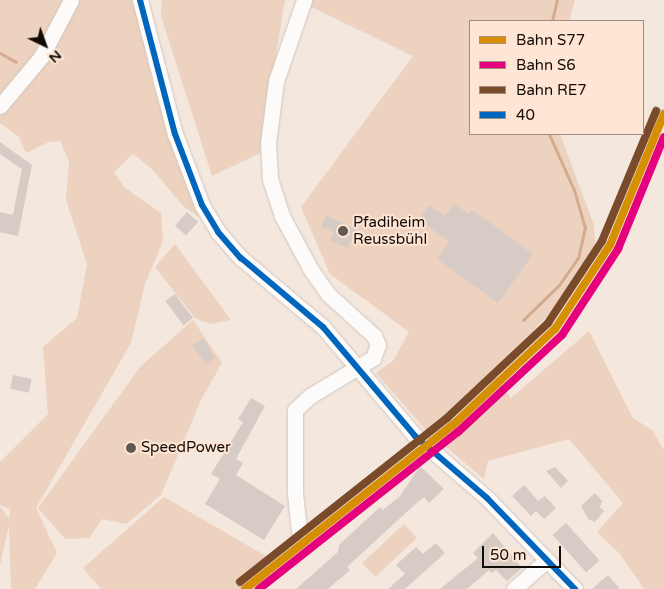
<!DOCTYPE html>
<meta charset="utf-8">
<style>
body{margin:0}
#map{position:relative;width:664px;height:589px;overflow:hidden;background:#f4e7de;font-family:"Varela Round",sans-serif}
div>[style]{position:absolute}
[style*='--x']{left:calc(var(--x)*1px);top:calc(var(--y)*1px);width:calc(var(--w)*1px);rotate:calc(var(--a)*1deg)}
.green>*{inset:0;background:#ecd2bf;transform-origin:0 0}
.stream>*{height:3px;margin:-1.5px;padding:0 1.5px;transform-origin:1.5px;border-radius:1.5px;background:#d4ab8e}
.building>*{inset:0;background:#d6ccc5;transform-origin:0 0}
.roads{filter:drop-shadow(0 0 1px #d0c6bf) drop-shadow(0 0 1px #d0c6bf)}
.minor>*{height:15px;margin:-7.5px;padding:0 7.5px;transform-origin:7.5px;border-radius:7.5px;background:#fdfbfa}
.bus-1>*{height:6px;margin:-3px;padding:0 3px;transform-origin:3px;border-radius:3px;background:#0065bd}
.rail-1>*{height:8px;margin:-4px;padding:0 4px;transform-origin:4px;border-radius:4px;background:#d58f01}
.rail-2>*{height:8px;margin:-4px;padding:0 4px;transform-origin:4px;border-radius:4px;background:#e5007d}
.rail-3>*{height:8px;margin:-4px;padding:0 4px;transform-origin:4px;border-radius:4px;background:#7a4b2a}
.dots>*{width:14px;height:14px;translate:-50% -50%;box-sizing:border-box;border:2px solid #fee5d4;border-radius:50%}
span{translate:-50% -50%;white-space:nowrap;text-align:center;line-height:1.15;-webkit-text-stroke:4px #fee5d4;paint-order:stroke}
.poi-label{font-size:15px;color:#130b06}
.left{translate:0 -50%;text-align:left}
.legend{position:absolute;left:469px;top:20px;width:175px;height:115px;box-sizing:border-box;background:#fee5d4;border:1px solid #a08e82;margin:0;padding:6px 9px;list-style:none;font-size:15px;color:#130b06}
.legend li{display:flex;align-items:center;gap:10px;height:25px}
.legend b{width:25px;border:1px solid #a08e82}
.north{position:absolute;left:20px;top:20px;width:50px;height:50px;-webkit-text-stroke:4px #fee5d4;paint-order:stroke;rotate:138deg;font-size:14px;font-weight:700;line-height:20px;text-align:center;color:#130b06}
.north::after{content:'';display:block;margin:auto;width:18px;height:22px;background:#130b06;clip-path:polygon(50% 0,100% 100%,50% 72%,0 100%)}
.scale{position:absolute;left:482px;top:546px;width:79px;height:22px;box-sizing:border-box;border:2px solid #130b06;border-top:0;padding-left:6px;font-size:15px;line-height:18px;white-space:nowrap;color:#130b06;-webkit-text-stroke:4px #fee5d4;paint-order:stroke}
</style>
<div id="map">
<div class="green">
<i style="clip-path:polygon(0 0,65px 0,36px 54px,0 98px)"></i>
<i style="clip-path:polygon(76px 0,134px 0,153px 84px,199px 217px,184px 207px,152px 169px,133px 154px,114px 172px,124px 187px,161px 213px,163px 241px,145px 284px,131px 343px,36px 508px,57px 553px,35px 589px,11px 589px,9px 525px,0 565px,0 506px,9px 519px,10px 509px,0 505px,0 462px,48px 414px,43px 347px,77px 318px,87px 264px,66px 200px,69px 161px,60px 141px,49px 142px,26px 153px,19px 137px,0 123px,0 113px,21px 90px)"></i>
<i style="clip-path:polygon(162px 0,285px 0,260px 153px,212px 176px,161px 16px)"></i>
<i style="clip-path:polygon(307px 0,575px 0,569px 21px,470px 21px,470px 134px,560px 134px,594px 225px,596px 252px,575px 288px,493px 372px,511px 398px,589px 331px,633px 418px,652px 430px,664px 450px,664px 589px,644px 589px,620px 554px,597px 532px,623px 503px,569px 439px,488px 461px,484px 479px,424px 428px,376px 373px,393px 361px,409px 332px,330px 274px,301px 207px,413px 56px,305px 4px)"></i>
<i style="clip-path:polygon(175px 244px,231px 320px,210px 324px,195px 318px,155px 267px)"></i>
<i style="clip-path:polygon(193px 320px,222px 363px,201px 400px,161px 495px,126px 524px,102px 519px,89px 538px,65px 539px,38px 508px,140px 367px)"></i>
<i style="clip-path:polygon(164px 497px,266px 556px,263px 589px,101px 589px,83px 568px)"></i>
<i style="left:404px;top:524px;width:19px;height:57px;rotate:47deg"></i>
</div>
<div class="stream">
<i style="--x:552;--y:21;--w:22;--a:-77"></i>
<i style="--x:0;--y:53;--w:18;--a:29"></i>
<i style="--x:523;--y:320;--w:50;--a:-44.2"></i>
<i style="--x:559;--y:285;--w:33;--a:-55"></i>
<i style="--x:578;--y:258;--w:31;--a:-77"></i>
<i style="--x:585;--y:228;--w:40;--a:-106"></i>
<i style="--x:574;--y:190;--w:61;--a:-114.1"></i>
</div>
<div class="building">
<i style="clip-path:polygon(0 142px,32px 165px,18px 236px,0 232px,0 212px,13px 215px,22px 169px,0 154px)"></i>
<i style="clip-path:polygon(454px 204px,469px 214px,472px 210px,533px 254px,498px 303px,437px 259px,449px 242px,419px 219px,429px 205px,445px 216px)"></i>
<i style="left:187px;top:212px;width:15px;height:18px;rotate:42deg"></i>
<i style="clip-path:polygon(326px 216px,356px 229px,348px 248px,330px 241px,333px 232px,321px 227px)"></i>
<i style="left:175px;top:294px;width:30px;height:12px;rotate:53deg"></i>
<i style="clip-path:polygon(203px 338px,215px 358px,206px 364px,192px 346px)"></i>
<i style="left:13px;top:375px;width:19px;height:14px;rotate:12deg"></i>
<i style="clip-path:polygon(251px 398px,265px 406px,236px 459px,243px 463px,236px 475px,285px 506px,264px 540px,205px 504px,220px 479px,211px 474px,243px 422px,238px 419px)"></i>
<i style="clip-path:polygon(420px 466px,444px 489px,429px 503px,424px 497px,411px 508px,347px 567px,350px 570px,328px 589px,296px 589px,338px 552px,339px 545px,380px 507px,383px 510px,400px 496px)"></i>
<i style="clip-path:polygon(555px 467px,568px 481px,561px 488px,546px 471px)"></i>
<i style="clip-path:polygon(524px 485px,538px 501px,545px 496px,556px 508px,544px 519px,536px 511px,531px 516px,512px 496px)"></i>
<i style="clip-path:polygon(595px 493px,602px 501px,600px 507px,604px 511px,595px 522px,588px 519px,581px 506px)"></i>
<i style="left:566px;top:523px;width:50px;height:18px;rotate:48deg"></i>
<i style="clip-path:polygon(493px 533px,522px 568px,507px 581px,496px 570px,492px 573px,489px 570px,467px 589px,440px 589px,478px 558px,473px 553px)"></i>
<i style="clip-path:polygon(436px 543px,445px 553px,405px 589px,388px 589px,405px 574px,396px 565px,416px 547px,423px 554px)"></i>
<i style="clip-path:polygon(608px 575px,620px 589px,592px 589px)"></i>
</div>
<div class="roads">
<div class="minor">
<i style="--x:140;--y:0;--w:138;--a:75.4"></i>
<i style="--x:175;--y:134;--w:76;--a:69.2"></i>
<i style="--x:202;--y:205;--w:31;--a:59"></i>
<i style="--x:218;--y:232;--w:35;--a:49"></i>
<i style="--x:241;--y:258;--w:107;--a:40.1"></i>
<i style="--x:323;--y:327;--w:143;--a:49.8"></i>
<i style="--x:415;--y:436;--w:95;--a:40.7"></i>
<i style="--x:487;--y:498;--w:127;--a:46"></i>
<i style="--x:0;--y:106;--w:64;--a:-50.1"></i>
<i style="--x:41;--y:57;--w:64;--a:-62.2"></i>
<i style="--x:299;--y:531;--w:39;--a:-96"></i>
<i style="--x:295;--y:492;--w:82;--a:-90"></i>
<i style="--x:295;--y:410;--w:21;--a:-43"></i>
<i style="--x:310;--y:396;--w:74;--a:-31.1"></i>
<i style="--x:373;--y:358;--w:14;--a:-69"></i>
<i style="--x:378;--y:345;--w:10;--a:-114"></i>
<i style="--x:374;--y:336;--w:62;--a:-137.6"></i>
<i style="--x:328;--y:294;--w:32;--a:-125"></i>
<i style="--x:310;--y:268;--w:59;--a:-118.3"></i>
<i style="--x:282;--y:216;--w:39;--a:-108"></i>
<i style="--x:270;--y:179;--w:36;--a:-93"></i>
<i style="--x:268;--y:143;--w:63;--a:-82.6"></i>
<i style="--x:276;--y:81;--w:86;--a:-70.9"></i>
<i style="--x:514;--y:589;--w:44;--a:-41.3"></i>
</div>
</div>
<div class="bus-1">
<i style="--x:140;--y:0;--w:138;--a:75.4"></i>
<i style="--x:175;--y:134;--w:76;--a:69.2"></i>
<i style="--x:202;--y:205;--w:31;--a:59"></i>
<i style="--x:218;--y:232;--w:35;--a:49"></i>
<i style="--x:241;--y:258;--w:107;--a:40.1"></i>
<i style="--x:323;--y:327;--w:143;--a:49.8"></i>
<i style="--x:415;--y:436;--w:95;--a:40.7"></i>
<i style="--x:487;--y:498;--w:127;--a:46"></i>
</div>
<div class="rail-1">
<i style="--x:245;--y:589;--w:265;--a:-38.3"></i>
<i style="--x:453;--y:425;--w:140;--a:-43.3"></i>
<i style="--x:555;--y:329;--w:100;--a:-56.8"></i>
<i style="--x:610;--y:245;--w:142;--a:-67.6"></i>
</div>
<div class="rail-2">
<i style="--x:259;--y:589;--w:253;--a:-38.3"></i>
<i style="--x:458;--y:432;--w:142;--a:-43"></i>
<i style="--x:562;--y:335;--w:103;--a:-56.9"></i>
<i style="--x:618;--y:249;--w:121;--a:-67.7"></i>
</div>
<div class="rail-3">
<i style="--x:240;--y:582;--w:264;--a:-38.4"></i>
<i style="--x:447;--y:418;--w:139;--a:-43.2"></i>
<i style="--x:548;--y:323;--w:98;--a:-56.6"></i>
<i style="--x:602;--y:241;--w:141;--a:-67.4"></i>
</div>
<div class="dots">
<i style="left:343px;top:231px;background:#625852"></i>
<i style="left:131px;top:448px;background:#625852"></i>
</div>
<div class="poi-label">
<span class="left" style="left:353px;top:231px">Pfadiheim<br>Reussbühl</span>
<span class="left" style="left:141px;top:448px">SpeedPower</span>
</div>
<ul class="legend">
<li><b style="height:6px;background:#d58f01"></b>Bahn S77</li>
<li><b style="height:6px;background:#e5007d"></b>Bahn S6</li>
<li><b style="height:6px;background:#7a4b2a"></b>Bahn RE7</li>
<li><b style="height:6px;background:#0065bd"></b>40</li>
</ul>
<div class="north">N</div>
<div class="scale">50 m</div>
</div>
